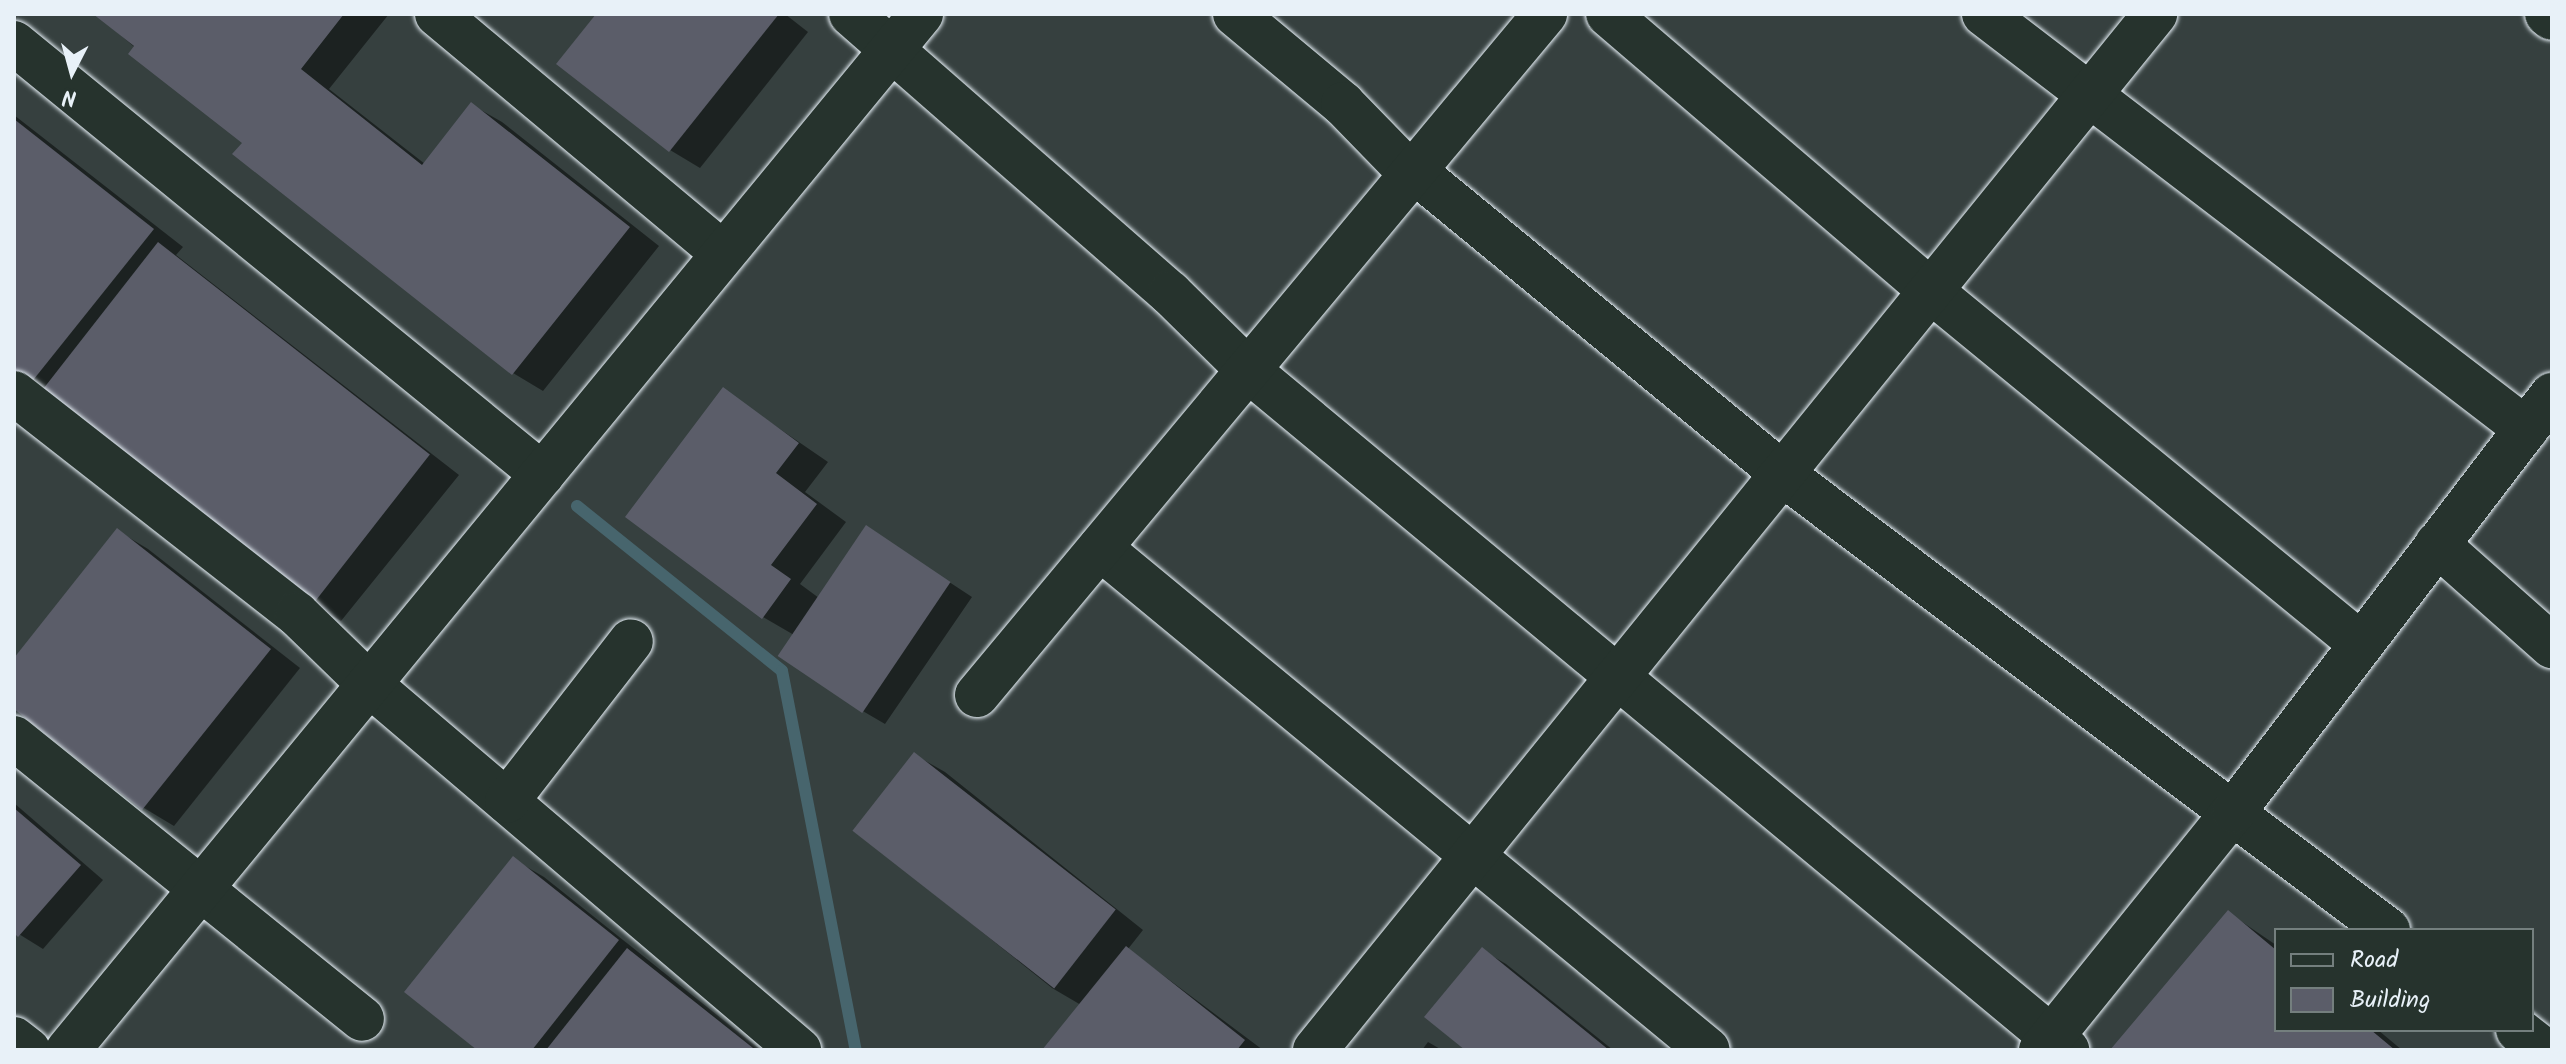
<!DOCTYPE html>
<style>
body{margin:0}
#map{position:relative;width:2566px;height:1064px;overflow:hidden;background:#26332d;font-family:Kalam,sans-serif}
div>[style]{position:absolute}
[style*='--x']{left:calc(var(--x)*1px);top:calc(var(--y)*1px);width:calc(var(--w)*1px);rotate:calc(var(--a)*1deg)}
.built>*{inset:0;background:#36403f}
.shadow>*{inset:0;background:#0007}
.stream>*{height:12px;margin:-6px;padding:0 6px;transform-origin:6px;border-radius:6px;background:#47656d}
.building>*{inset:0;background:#5b5d69;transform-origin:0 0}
.roads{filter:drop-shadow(0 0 2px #e8f1f8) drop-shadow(0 0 2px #e8f1f8)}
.minor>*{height:44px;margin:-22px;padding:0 22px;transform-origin:22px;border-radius:22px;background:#26332d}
span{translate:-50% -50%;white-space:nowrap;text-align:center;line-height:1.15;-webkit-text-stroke:7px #26332d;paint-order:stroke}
.frame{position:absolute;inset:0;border:16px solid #e8f1f8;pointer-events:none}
.legend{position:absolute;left:2274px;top:928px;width:260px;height:104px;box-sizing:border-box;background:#26332d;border:2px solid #747f7e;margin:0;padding:10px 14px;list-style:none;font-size:24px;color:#e8f1f8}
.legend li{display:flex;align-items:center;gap:16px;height:40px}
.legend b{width:40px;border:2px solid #747f7e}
.north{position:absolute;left:32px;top:32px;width:80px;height:80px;-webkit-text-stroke:6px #26332d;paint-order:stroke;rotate:186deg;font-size:22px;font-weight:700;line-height:32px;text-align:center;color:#e8f1f8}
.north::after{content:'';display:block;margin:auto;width:28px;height:36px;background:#e8f1f8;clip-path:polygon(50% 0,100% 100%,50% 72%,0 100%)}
</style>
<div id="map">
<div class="built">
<i style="clip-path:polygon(evenodd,14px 14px,2552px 14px,2552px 1050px,14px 1050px,14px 14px,2276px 930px,2532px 930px,2532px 1030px,2276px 1030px,2276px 930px)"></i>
</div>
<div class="shadow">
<i style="clip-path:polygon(96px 14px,389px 14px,329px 89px,425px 164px,472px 105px,502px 122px,659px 246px,543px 391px,513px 373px)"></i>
<i style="clip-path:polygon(599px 14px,785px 14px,808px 32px,700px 168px,670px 150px)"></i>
<i style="clip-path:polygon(14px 115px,183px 247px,176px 255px,459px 475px,341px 621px,311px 604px,14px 370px)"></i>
<i style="clip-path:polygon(723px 390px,828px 462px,805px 492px,846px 522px,800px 584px,819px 598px,867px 528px,972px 597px,885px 724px,861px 710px,794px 635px,763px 617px)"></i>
<i style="clip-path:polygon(118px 531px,148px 549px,300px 668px,174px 826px,144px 808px,14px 706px,14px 661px)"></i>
<i style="clip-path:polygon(915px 755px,945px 772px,1143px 930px,1128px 949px,1263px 1050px,1045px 1050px,1081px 1005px,1052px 988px,854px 830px)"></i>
<i style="clip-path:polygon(14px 803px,103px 880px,43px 949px,14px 931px)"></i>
<i style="clip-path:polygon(513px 859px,544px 877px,761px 1050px,480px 1050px)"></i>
<i style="clip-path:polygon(2229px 913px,2276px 945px,2276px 1030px,2378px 1030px,2402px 1050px,2112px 1050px)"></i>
<i style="clip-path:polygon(1482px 950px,1506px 964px,1613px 1050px,1468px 1050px)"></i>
<i style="clip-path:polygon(1428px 1042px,1442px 1050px,1422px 1050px)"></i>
</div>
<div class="stream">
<i style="--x:577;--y:506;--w:263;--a:38.8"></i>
<i style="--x:782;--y:671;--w:386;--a:79"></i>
</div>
<div class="building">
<i style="clip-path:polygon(93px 14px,344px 14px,301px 69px,422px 165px,471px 102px,630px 227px,512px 375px,232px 154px,242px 143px,128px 54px,134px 46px)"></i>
<i style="clip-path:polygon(596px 14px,779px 14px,669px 152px,556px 64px)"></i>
<i style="clip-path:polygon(14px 119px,154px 229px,30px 384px,14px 372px)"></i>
<i style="left:158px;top:242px;width:345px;height:191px;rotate:38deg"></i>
<i style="clip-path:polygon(723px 387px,799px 443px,776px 473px,817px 504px,771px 565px,791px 579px,762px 619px,625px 517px)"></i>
<i style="left:866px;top:525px;width:102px;height:158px;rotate:34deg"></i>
<i style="clip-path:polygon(117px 528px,271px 649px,142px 810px,14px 709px,14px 658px)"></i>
<i style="left:914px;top:752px;width:256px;height:100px;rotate:38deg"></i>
<i style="clip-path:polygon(14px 808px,81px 865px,18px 937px,14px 933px)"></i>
<i style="clip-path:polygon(513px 856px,619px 940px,532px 1050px,477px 1050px,404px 992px)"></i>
<i style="clip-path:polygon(2228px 910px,2276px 950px,2276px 1030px,2371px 1030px,2395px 1050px,2110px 1050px)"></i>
<i style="clip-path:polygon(1126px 946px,1245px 1040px,1237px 1050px,1042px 1050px)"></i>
<i style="clip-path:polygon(1482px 947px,1609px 1050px,1465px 1050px,1424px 1017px)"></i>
<i style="clip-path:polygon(627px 948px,753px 1048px,751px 1050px,546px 1050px)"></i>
</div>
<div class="roads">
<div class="minor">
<i style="--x:437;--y:14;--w:373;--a:39.9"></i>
<i style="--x:851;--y:14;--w:424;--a:41.2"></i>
<i style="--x:1170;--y:293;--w:110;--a:44.6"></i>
<i style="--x:1248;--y:370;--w:1065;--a:39.7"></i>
<i style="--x:1235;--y:14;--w:141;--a:39.8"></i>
<i style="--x:1343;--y:104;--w:98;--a:45.8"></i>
<i style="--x:1411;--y:174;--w:8;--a:7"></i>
<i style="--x:1419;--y:175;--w:474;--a:39.4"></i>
<i style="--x:1785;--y:476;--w:755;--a:36.98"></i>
<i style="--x:1608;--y:14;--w:427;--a:40.6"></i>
<i style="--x:1932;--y:292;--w:555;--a:39.37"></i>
<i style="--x:1984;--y:14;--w:683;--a:37.44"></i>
<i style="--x:2547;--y:14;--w:6;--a:39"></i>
<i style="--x:14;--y:43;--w:682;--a:39.22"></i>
<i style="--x:14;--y:393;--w:359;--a:38"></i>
<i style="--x:297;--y:614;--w:100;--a:44.2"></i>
<i style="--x:369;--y:684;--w:565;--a:40.4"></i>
<i style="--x:2437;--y:544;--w:154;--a:41.6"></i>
<i style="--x:1100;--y:548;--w:788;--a:39.55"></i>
<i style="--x:977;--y:695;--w:887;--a:-50.17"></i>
<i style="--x:14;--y:738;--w:447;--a:38.9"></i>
<i style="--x:507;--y:801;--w:202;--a:-52.2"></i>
<i style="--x:2518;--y:1030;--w:33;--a:38"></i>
<i style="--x:14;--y:1039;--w:18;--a:38"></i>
<i style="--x:68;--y:1050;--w:1342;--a:-50.53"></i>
<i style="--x:1315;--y:1050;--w:1334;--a:-50.96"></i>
<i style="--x:2041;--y:1050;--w:307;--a:-51.1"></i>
<i style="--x:2234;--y:811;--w:524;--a:-52.6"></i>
</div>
</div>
<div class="frame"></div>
<ul class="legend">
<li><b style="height:10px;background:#26332d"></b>Road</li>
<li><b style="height:22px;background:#5b5d69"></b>Building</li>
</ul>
<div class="north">N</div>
</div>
